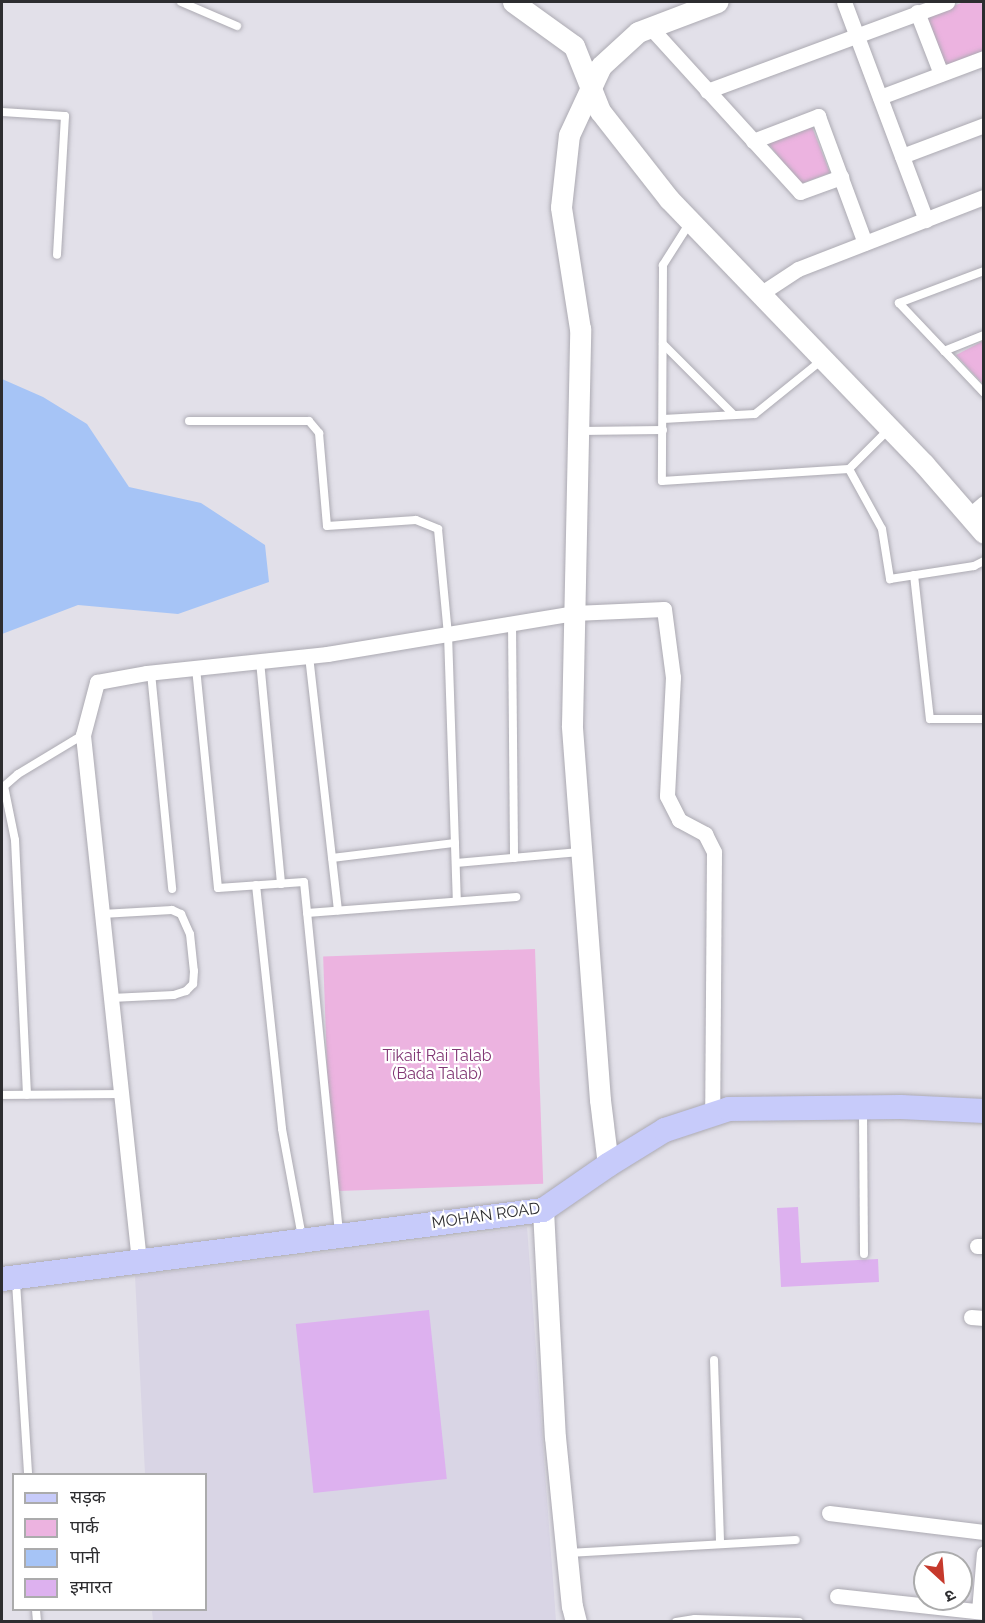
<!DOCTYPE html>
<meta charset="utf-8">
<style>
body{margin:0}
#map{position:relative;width:985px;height:1623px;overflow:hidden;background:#e2e0e9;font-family:Raleway,"Noto Sans Devanagari",sans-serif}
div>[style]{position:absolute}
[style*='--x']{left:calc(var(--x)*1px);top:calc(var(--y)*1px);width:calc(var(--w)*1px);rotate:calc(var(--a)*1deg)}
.built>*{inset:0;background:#d9d5e5}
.green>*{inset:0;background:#ecb3e0;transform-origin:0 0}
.water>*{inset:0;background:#a6c4f6}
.building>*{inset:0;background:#ddb1ef;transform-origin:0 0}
.roads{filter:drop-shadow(0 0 2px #acaab2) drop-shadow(0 0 2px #acaab2)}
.lane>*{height:8px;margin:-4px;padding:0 4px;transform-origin:4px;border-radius:4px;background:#fff}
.street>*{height:15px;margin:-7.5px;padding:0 7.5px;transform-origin:7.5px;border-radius:7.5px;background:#fff}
.secondary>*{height:21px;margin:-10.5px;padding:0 10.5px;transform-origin:10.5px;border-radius:10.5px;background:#fff}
.primary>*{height:24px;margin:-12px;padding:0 12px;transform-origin:12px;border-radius:12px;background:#c7cbfa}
span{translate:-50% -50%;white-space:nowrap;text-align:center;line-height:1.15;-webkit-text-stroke:4.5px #fff;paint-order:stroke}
.park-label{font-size:16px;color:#813774}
.street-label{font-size:16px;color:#2d2d30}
.frame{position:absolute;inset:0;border:3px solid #2d2d30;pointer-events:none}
.legend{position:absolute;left:12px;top:1473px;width:195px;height:138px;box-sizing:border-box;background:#fff;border:2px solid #ababac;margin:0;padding:8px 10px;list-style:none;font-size:18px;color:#2d2d30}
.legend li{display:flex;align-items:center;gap:12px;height:30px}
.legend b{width:30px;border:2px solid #ababac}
.north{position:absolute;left:913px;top:1551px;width:60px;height:60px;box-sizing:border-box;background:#fff;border:2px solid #ababac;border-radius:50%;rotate:154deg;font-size:16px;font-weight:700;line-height:24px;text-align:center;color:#2d2d30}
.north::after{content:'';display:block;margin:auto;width:21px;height:27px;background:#c6392c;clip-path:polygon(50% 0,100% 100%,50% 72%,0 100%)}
</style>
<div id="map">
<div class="built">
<i style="clip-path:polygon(527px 1227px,556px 1621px,153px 1621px,152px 1610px,206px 1610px,206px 1474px,145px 1474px,135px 1276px)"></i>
</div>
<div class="green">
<i style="clip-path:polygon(964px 2px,981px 2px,983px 8px,983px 52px,946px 66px,927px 16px)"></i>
<i style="clip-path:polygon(812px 127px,830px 173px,800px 184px,768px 143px)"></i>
<i style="clip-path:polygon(983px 341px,983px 384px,956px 355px)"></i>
<i style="left:535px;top:949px;width:235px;height:212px;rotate:88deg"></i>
</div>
<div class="water">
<i style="clip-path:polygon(2px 379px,43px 397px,87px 424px,129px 487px,201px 503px,265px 545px,269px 582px,178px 614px,78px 605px,2px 634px)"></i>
</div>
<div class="building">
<i style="clip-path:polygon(798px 1207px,801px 1263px,878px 1259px,879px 1282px,781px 1287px,777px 1208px)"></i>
<i style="left:429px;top:1310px;width:170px;height:134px;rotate:84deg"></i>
</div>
<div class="roads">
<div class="lane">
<i style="--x:181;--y:2;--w:61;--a:23.2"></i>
<i style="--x:2;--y:112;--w:63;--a:3.6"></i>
<i style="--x:65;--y:116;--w:139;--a:93.3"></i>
<i style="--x:689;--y:224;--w:49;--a:122.4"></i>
<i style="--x:663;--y:265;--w:216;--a:90.3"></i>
<i style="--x:662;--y:481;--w:187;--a:-3.7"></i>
<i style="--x:849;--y:469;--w:55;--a:-45"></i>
<i style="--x:984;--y:271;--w:91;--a:159.4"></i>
<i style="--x:899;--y:303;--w:124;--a:46.6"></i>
<i style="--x:663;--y:344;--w:100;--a:45"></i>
<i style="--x:944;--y:351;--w:43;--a:-21.8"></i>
<i style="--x:663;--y:419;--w:92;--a:-3.1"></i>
<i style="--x:755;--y:414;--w:86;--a:-38.9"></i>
<i style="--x:189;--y:421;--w:120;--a:0"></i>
<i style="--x:309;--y:421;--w:16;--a:50"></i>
<i style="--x:319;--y:433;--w:93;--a:85.1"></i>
<i style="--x:327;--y:526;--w:89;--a:-3.9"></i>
<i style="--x:416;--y:520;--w:24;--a:22"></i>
<i style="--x:438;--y:529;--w:105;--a:84.6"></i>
<i style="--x:448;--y:634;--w:267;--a:88.1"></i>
<i style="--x:580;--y:431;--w:83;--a:-0.7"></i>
<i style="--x:849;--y:469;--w:68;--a:61.2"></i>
<i style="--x:882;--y:529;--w:51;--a:80.9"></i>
<i style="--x:890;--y:579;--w:85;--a:-8.8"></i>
<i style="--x:974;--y:566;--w:11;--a:-27"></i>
<i style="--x:914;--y:575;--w:145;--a:83.7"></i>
<i style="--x:930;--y:719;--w:54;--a:0"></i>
<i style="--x:512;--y:623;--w:235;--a:89.5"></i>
<i style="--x:309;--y:656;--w:256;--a:83.5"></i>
<i style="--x:260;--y:661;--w:224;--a:84.6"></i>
<i style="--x:196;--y:668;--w:221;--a:84.3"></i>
<i style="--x:218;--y:888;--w:86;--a:-4"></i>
<i style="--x:304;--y:882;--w:352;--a:84.3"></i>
<i style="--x:151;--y:673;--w:217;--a:84.4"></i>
<i style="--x:4;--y:786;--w:55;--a:78.5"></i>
<i style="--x:15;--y:840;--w:255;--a:87.3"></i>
<i style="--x:2;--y:788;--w:21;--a:-41"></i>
<i style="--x:18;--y:774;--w:76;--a:-31"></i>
<i style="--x:332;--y:858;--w:124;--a:-7"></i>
<i style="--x:456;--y:863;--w:124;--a:-5.1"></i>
<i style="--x:256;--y:885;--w:245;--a:83.9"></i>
<i style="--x:282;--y:1129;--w:110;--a:79.5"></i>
<i style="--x:307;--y:913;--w:210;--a:-4.4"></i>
<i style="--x:102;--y:914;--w:70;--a:-3.3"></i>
<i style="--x:172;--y:910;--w:10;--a:24"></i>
<i style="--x:181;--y:914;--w:22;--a:66"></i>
<i style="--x:190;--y:934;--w:37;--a:84"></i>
<i style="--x:194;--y:971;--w:13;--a:94"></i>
<i style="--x:193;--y:984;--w:10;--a:135"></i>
<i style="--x:186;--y:991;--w:13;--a:162"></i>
<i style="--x:174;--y:995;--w:63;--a:177.3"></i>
<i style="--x:2;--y:1095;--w:119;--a:-0.5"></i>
<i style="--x:863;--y:1112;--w:142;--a:89.6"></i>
<i style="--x:16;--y:1282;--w:192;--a:86.4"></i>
<i style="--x:714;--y:1360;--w:184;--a:88.1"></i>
<i style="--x:568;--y:1553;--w:228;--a:-3.3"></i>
<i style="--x:36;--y:1610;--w:12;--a:85"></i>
<i style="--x:676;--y:1622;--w:19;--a:-9"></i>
<i style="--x:695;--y:1619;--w:104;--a:1.7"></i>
</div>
<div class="street">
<i style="--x:844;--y:2;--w:233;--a:69.4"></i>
<i style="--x:917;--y:12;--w:66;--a:68.8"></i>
<i style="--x:650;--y:27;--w:223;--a:47.7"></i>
<i style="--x:800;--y:192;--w:44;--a:-20.1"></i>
<i style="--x:707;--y:91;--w:256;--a:-20.3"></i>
<i style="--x:880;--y:97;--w:111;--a:-20.6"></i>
<i style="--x:753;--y:141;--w:70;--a:-21"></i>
<i style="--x:818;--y:116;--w:135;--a:69.7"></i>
<i style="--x:902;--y:156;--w:88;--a:-20.7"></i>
<i style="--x:760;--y:294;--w:45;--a:-33.3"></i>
<i style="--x:798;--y:269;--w:199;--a:-21.2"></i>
<i style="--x:969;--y:516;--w:20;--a:-41"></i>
<i style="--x:977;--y:1246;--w:7;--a:0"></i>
<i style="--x:139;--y:1261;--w:529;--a:-96.08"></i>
<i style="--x:83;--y:735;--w:55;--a:-75.2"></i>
<i style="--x:97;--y:682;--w:51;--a:-10.2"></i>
<i style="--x:147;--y:673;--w:181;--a:-6"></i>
<i style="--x:327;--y:654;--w:250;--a:-9.4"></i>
<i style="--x:574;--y:613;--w:90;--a:-2.5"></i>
<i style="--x:664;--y:609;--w:69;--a:82.5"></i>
<i style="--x:673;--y:677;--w:119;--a:92.9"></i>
<i style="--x:667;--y:796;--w:27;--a:63"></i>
<i style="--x:679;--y:820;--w:30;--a:28"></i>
<i style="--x:705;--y:834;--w:20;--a:63"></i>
<i style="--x:714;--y:852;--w:262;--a:90.4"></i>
<i style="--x:971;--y:1317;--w:13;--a:4"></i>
<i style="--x:829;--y:1513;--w:156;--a:7"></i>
<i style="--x:837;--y:1596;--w:148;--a:6.2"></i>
<i style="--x:979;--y:1611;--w:58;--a:-85.1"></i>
</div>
<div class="secondary">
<i style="--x:513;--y:2;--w:75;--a:35.8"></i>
<i style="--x:574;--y:46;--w:70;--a:68.2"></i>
<i style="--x:600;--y:111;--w:112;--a:51.9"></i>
<i style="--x:669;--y:199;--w:368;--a:46.1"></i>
<i style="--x:924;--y:464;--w:91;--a:49"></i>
<i style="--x:608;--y:1165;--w:65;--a:-97"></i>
<i style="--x:600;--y:1100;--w:376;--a:-94.3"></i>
<i style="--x:572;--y:725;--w:396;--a:-88.8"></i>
<i style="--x:580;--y:329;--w:123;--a:-98.9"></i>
<i style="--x:561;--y:207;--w:72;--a:-83.7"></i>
<i style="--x:569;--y:135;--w:76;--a:-65.1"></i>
<i style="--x:601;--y:66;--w:50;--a:-42.6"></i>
<i style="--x:638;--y:32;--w:85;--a:-20.8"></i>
<i style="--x:543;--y:1210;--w:227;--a:87"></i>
<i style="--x:555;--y:1437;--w:170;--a:84.3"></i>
<i style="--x:572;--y:1606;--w:16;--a:76"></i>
</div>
<div class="primary">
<i style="--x:2;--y:1279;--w:545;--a:-7.27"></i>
<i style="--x:543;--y:1210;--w:79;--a:-34.7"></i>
<i style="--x:608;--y:1165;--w:67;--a:-31.6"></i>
<i style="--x:665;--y:1130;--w:67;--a:-18.2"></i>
<i style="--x:729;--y:1109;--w:172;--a:-0.7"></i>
<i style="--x:901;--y:1107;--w:83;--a:2.8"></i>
</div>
</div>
<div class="park-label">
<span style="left:437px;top:1065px">Tikait Rai Talab<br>(Bada Talab)</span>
</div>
<div class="street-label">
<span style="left:486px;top:1216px;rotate:-8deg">MOHAN ROAD</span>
</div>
<div class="frame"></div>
<ul class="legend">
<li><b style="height:8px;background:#c7cbfa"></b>सड़क</li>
<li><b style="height:16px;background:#ecb3e0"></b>पार्क</li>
<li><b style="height:16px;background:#a6c4f6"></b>पानी</li>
<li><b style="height:16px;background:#ddb1ef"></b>इमारत</li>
</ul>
<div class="north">उ</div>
</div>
